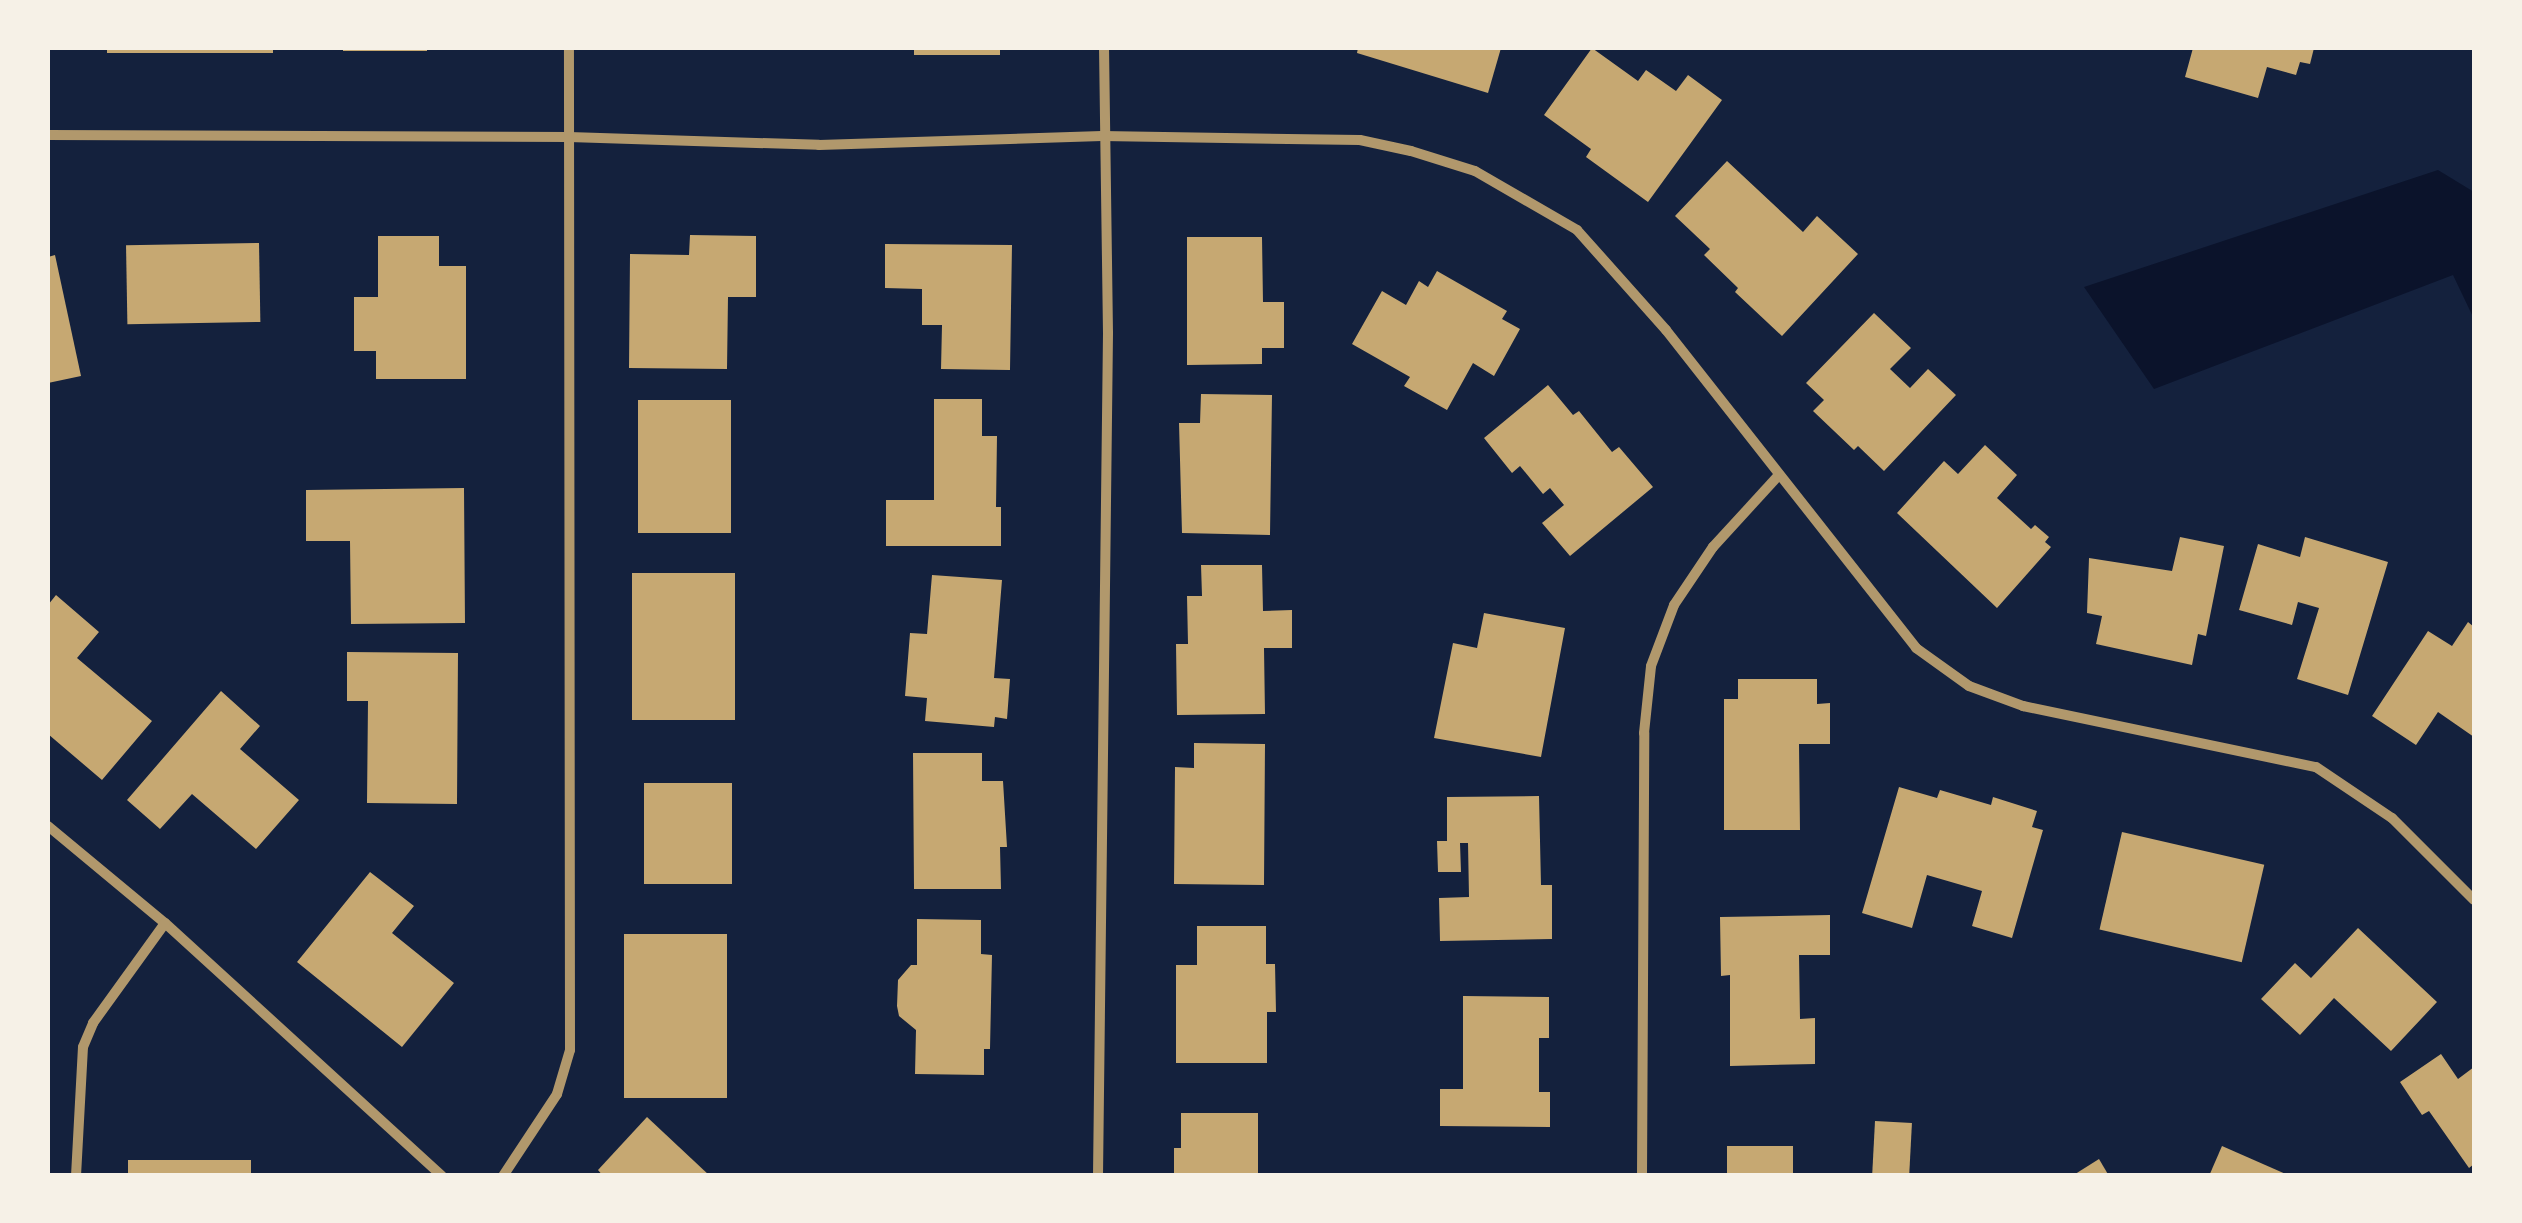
<!DOCTYPE html>
<style>
body{margin:0}
#map{position:relative;width:2522px;height:1223px;overflow:hidden;background:#14213d;font-family:"Work Sans",sans-serif}
div>[style]{position:absolute}
[style*='--x']{left:calc(var(--x)*1px);top:calc(var(--y)*1px);width:calc(var(--w)*1px);rotate:calc(var(--a)*1deg)}
.water>*{inset:0;background:#0b132b}
.building>*{inset:0;background:#c6a872;transform-origin:0 0}
.minor>*{height:10px;margin:-5px;padding:0 5px;transform-origin:5px;border-radius:5px;background:#b1986c}
span{translate:-50% -50%;white-space:nowrap;text-align:center;line-height:1.15;-webkit-text-stroke:10px #f6f1e7;paint-order:stroke}
.frame{position:absolute;inset:0;border:50px solid #f6f1e7;pointer-events:none}
</style>
<div id="map">
<div class="water">
<i style="clip-path:polygon(2438px 170px,2474px 192px,2474px 319px,2453px 275px,2154px 389px,2084px 287px)"></i>
</div>
<div class="building">
<i style="left:107px;top:48px;width:166px;height:5px"></i>
<i style="left:343px;top:48px;width:84px;height:3px"></i>
<i style="left:914px;top:48px;width:86px;height:7px"></i>
<i style="clip-path:polygon(1358px 48px,1501px 48px,1488px 93px,1357px 53px)"></i>
<i style="clip-path:polygon(1592px 48px,1638px 81px,1646px 70px,1676px 91px,1688px 75px,1722px 100px,1648px 202px,1586px 157px,1591px 149px,1544px 115px)"></i>
<i style="clip-path:polygon(2193px 48px,2314px 48px,2310px 64px,2300px 62px,2296px 75px,2267px 67px,2258px 98px,2185px 77px)"></i>
<i style="clip-path:polygon(1727px 161px,1803px 232px,1817px 216px,1858px 254px,1782px 336px,1735px 292px,1738px 288px,1704px 255px,1710px 249px,1675px 216px)"></i>
<i style="clip-path:polygon(690px 235px,756px 236px,756px 297px,728px 297px,727px 369px,629px 368px,630px 254px,689px 255px)"></i>
<i style="clip-path:polygon(378px 236px,439px 236px,439px 266px,466px 266px,466px 379px,376px 379px,376px 351px,354px 351px,354px 297px,378px 297px)"></i>
<i style="clip-path:polygon(1187px 237px,1262px 237px,1263px 302px,1284px 302px,1284px 348px,1262px 348px,1262px 364px,1187px 365px)"></i>
<i style="left:259px;top:243px;width:79px;height:133px;rotate:89deg"></i>
<i style="clip-path:polygon(885px 244px,1012px 245px,1010px 370px,941px 369px,942px 325px,922px 325px,922px 289px,885px 288px)"></i>
<i style="clip-path:polygon(55px 255px,81px 376px,48px 383px,48px 257px)"></i>
<i style="clip-path:polygon(1437px 271px,1507px 311px,1502px 319px,1520px 329px,1494px 376px,1473px 363px,1447px 410px,1404px 386px,1410px 377px,1352px 344px,1382px 291px,1406px 305px,1419px 281px,1428px 287px)"></i>
<i style="clip-path:polygon(1874px 313px,1911px 348px,1890px 369px,1910px 388px,1928px 369px,1956px 395px,1884px 471px,1858px 446px,1854px 450px,1813px 411px,1824px 400px,1806px 383px)"></i>
<i style="clip-path:polygon(1548px 385px,1573px 415px,1579px 411px,1612px 452px,1619px 447px,1653px 487px,1570px 556px,1542px 523px,1564px 505px,1550px 488px,1543px 494px,1520px 466px,1512px 473px,1484px 438px)"></i>
<i style="clip-path:polygon(1201px 394px,1272px 395px,1270px 535px,1182px 533px,1179px 423px,1200px 423px)"></i>
<i style="clip-path:polygon(934px 399px,982px 399px,982px 436px,997px 436px,996px 507px,1001px 507px,1001px 546px,886px 546px,886px 500px,934px 500px)"></i>
<i style="left:638px;top:400px;width:93px;height:133px"></i>
<i style="clip-path:polygon(1985px 445px,2017px 475px,1997px 498px,2031px 529px,2035px 525px,2049px 537px,2045px 542px,2051px 547px,1997px 608px,1897px 513px,1944px 461px,1958px 474px)"></i>
<i style="clip-path:polygon(464px 488px,465px 623px,351px 624px,350px 541px,306px 541px,306px 490px)"></i>
<i style="clip-path:polygon(2180px 537px,2224px 546px,2206px 636px,2198px 634px,2192px 665px,2096px 644px,2102px 616px,2087px 613px,2089px 558px,2172px 571px)"></i>
<i style="clip-path:polygon(2305px 537px,2388px 562px,2348px 695px,2297px 679px,2319px 608px,2298px 602px,2292px 625px,2239px 610px,2258px 544px,2300px 557px)"></i>
<i style="clip-path:polygon(1201px 565px,1262px 565px,1263px 611px,1292px 610px,1292px 648px,1264px 648px,1265px 714px,1177px 715px,1176px 644px,1188px 644px,1187px 596px,1202px 596px)"></i>
<i style="left:632px;top:573px;width:103px;height:147px"></i>
<i style="clip-path:polygon(932px 575px,1002px 580px,994px 678px,1010px 679px,1007px 719px,995px 717px,994px 727px,925px 721px,927px 698px,905px 696px,910px 633px,927px 634px)"></i>
<i style="clip-path:polygon(56px 595px,99px 632px,77px 658px,152px 721px,102px 780px,48px 734px,48px 605px)"></i>
<i style="clip-path:polygon(1484px 613px,1565px 628px,1541px 757px,1434px 738px,1453px 643px,1477px 648px)"></i>
<i style="clip-path:polygon(2468px 622px,2474px 627px,2474px 737px,2438px 712px,2416px 745px,2372px 716px,2428px 631px,2452px 646px)"></i>
<i style="clip-path:polygon(347px 652px,458px 653px,457px 804px,367px 803px,368px 701px,347px 701px)"></i>
<i style="clip-path:polygon(1738px 679px,1817px 679px,1817px 704px,1830px 703px,1830px 744px,1799px 744px,1800px 830px,1724px 830px,1724px 699px,1738px 699px)"></i>
<i style="clip-path:polygon(221px 691px,260px 726px,240px 749px,299px 800px,256px 849px,192px 794px,160px 829px,127px 800px)"></i>
<i style="clip-path:polygon(1194px 743px,1265px 744px,1264px 885px,1174px 884px,1175px 767px,1194px 768px)"></i>
<i style="clip-path:polygon(913px 753px,982px 753px,982px 781px,1003px 781px,1007px 847px,1000px 847px,1001px 889px,914px 889px)"></i>
<i style="left:644px;top:783px;width:88px;height:101px"></i>
<i style="clip-path:polygon(1899px 787px,1937px 798px,1940px 790px,1991px 805px,1993px 797px,2037px 811px,2032px 827px,2043px 830px,2012px 938px,1972px 926px,1982px 891px,1927px 875px,1912px 928px,1862px 913px)"></i>
<i style="clip-path:polygon(1539px 796px,1541px 885px,1552px 885px,1552px 939px,1440px 941px,1439px 898px,1469px 897px,1468px 843px,1460px 843px,1461px 872px,1438px 872px,1437px 841px,1447px 841px,1447px 797px)"></i>
<i style="left:2122px;top:832px;width:146px;height:100px;rotate:13deg"></i>
<i style="clip-path:polygon(370px 872px,414px 906px,392px 933px,454px 983px,402px 1047px,297px 962px)"></i>
<i style="clip-path:polygon(1830px 915px,1830px 955px,1799px 955px,1800px 1019px,1815px 1018px,1815px 1064px,1730px 1066px,1730px 975px,1721px 976px,1720px 917px)"></i>
<i style="clip-path:polygon(917px 919px,981px 920px,981px 954px,992px 955px,990px 1049px,984px 1049px,984px 1075px,915px 1074px,916px 1030px,899px 1016px,897px 1006px,898px 980px,911px 965px,917px 965px)"></i>
<i style="clip-path:polygon(1197px 926px,1266px 926px,1266px 964px,1275px 964px,1276px 1012px,1267px 1012px,1267px 1063px,1176px 1063px,1176px 965px,1197px 965px)"></i>
<i style="clip-path:polygon(2358px 928px,2437px 1002px,2391px 1051px,2334px 998px,2300px 1035px,2261px 999px,2295px 963px,2311px 978px)"></i>
<i style="left:727px;top:934px;width:164px;height:103px;rotate:90deg"></i>
<i style="clip-path:polygon(1463px 996px,1549px 997px,1549px 1038px,1539px 1038px,1539px 1092px,1550px 1092px,1550px 1127px,1440px 1126px,1440px 1089px,1463px 1089px)"></i>
<i style="clip-path:polygon(2441px 1054px,2458px 1079px,2474px 1067px,2474px 1164px,2469px 1168px,2429px 1111px,2422px 1115px,2400px 1082px)"></i>
<i style="clip-path:polygon(1181px 1113px,1258px 1113px,1258px 1176px,1174px 1176px,1174px 1148px,1181px 1148px)"></i>
<i style="clip-path:polygon(647px 1117px,710px 1176px,603px 1176px,598px 1170px)"></i>
<i style="left:1875px;top:1121px;width:37px;height:55px;rotate:3deg"></i>
<i style="left:1727px;top:1146px;width:66px;height:30px"></i>
<i style="clip-path:polygon(2222px 1146px,2290px 1176px,2209px 1176px)"></i>
<i style="clip-path:polygon(2099px 1159px,2109px 1176px,2072px 1176px)"></i>
<i style="left:128px;top:1160px;width:123px;height:16px"></i>
</div>
<div class="minor">
<i style="--x:48;--y:135;--w:521;--a:0.22"></i>
<i style="--x:569;--y:137;--w:250;--a:1.8"></i>
<i style="--x:819;--y:145;--w:283;--a:-1.8"></i>
<i style="--x:1102;--y:136;--w:258;--a:0.9"></i>
<i style="--x:1360;--y:140;--w:52;--a:12.2"></i>
<i style="--x:1411;--y:151;--w:67;--a:17.4"></i>
<i style="--x:1475;--y:171;--w:118;--a:30"></i>
<i style="--x:1577;--y:230;--w:134;--a:48.3"></i>
<i style="--x:1666;--y:330;--w:405;--a:51.8"></i>
<i style="--x:1916;--y:648;--w:65;--a:35.6"></i>
<i style="--x:1969;--y:686;--w:58;--a:20.3"></i>
<i style="--x:2023;--y:706;--w:299;--a:11.8"></i>
<i style="--x:2316;--y:767;--w:92;--a:33.9"></i>
<i style="--x:2392;--y:818;--w:116;--a:45"></i>
<i style="--x:48;--y:826;--w:152;--a:39.7"></i>
<i style="--x:165;--y:923;--w:375;--a:42.4"></i>
<i style="--x:76;--y:1176;--w:129;--a:-86.9"></i>
<i style="--x:83;--y:1047;--w:26;--a:-67"></i>
<i style="--x:93;--y:1023;--w:123;--a:-54.2"></i>
<i style="--x:503;--y:1176;--w:98;--a:-56.6"></i>
<i style="--x:557;--y:1094;--w:46;--a:-73.5"></i>
<i style="--x:570;--y:1050;--w:1002;--a:-90.06"></i>
<i style="--x:1098;--y:1176;--w:843;--a:-89.32"></i>
<i style="--x:1108;--y:333;--w:285;--a:-90.8"></i>
<i style="--x:1642;--y:1176;--w:443;--a:-89.7"></i>
<i style="--x:1644;--y:733;--w:67;--a:-84"></i>
<i style="--x:1651;--y:666;--w:65;--a:-69.3"></i>
<i style="--x:1674;--y:605;--w:70;--a:-56.1"></i>
<i style="--x:1713;--y:547;--w:98;--a:-47.5"></i>
</div>
<div class="frame"></div>
</div>
